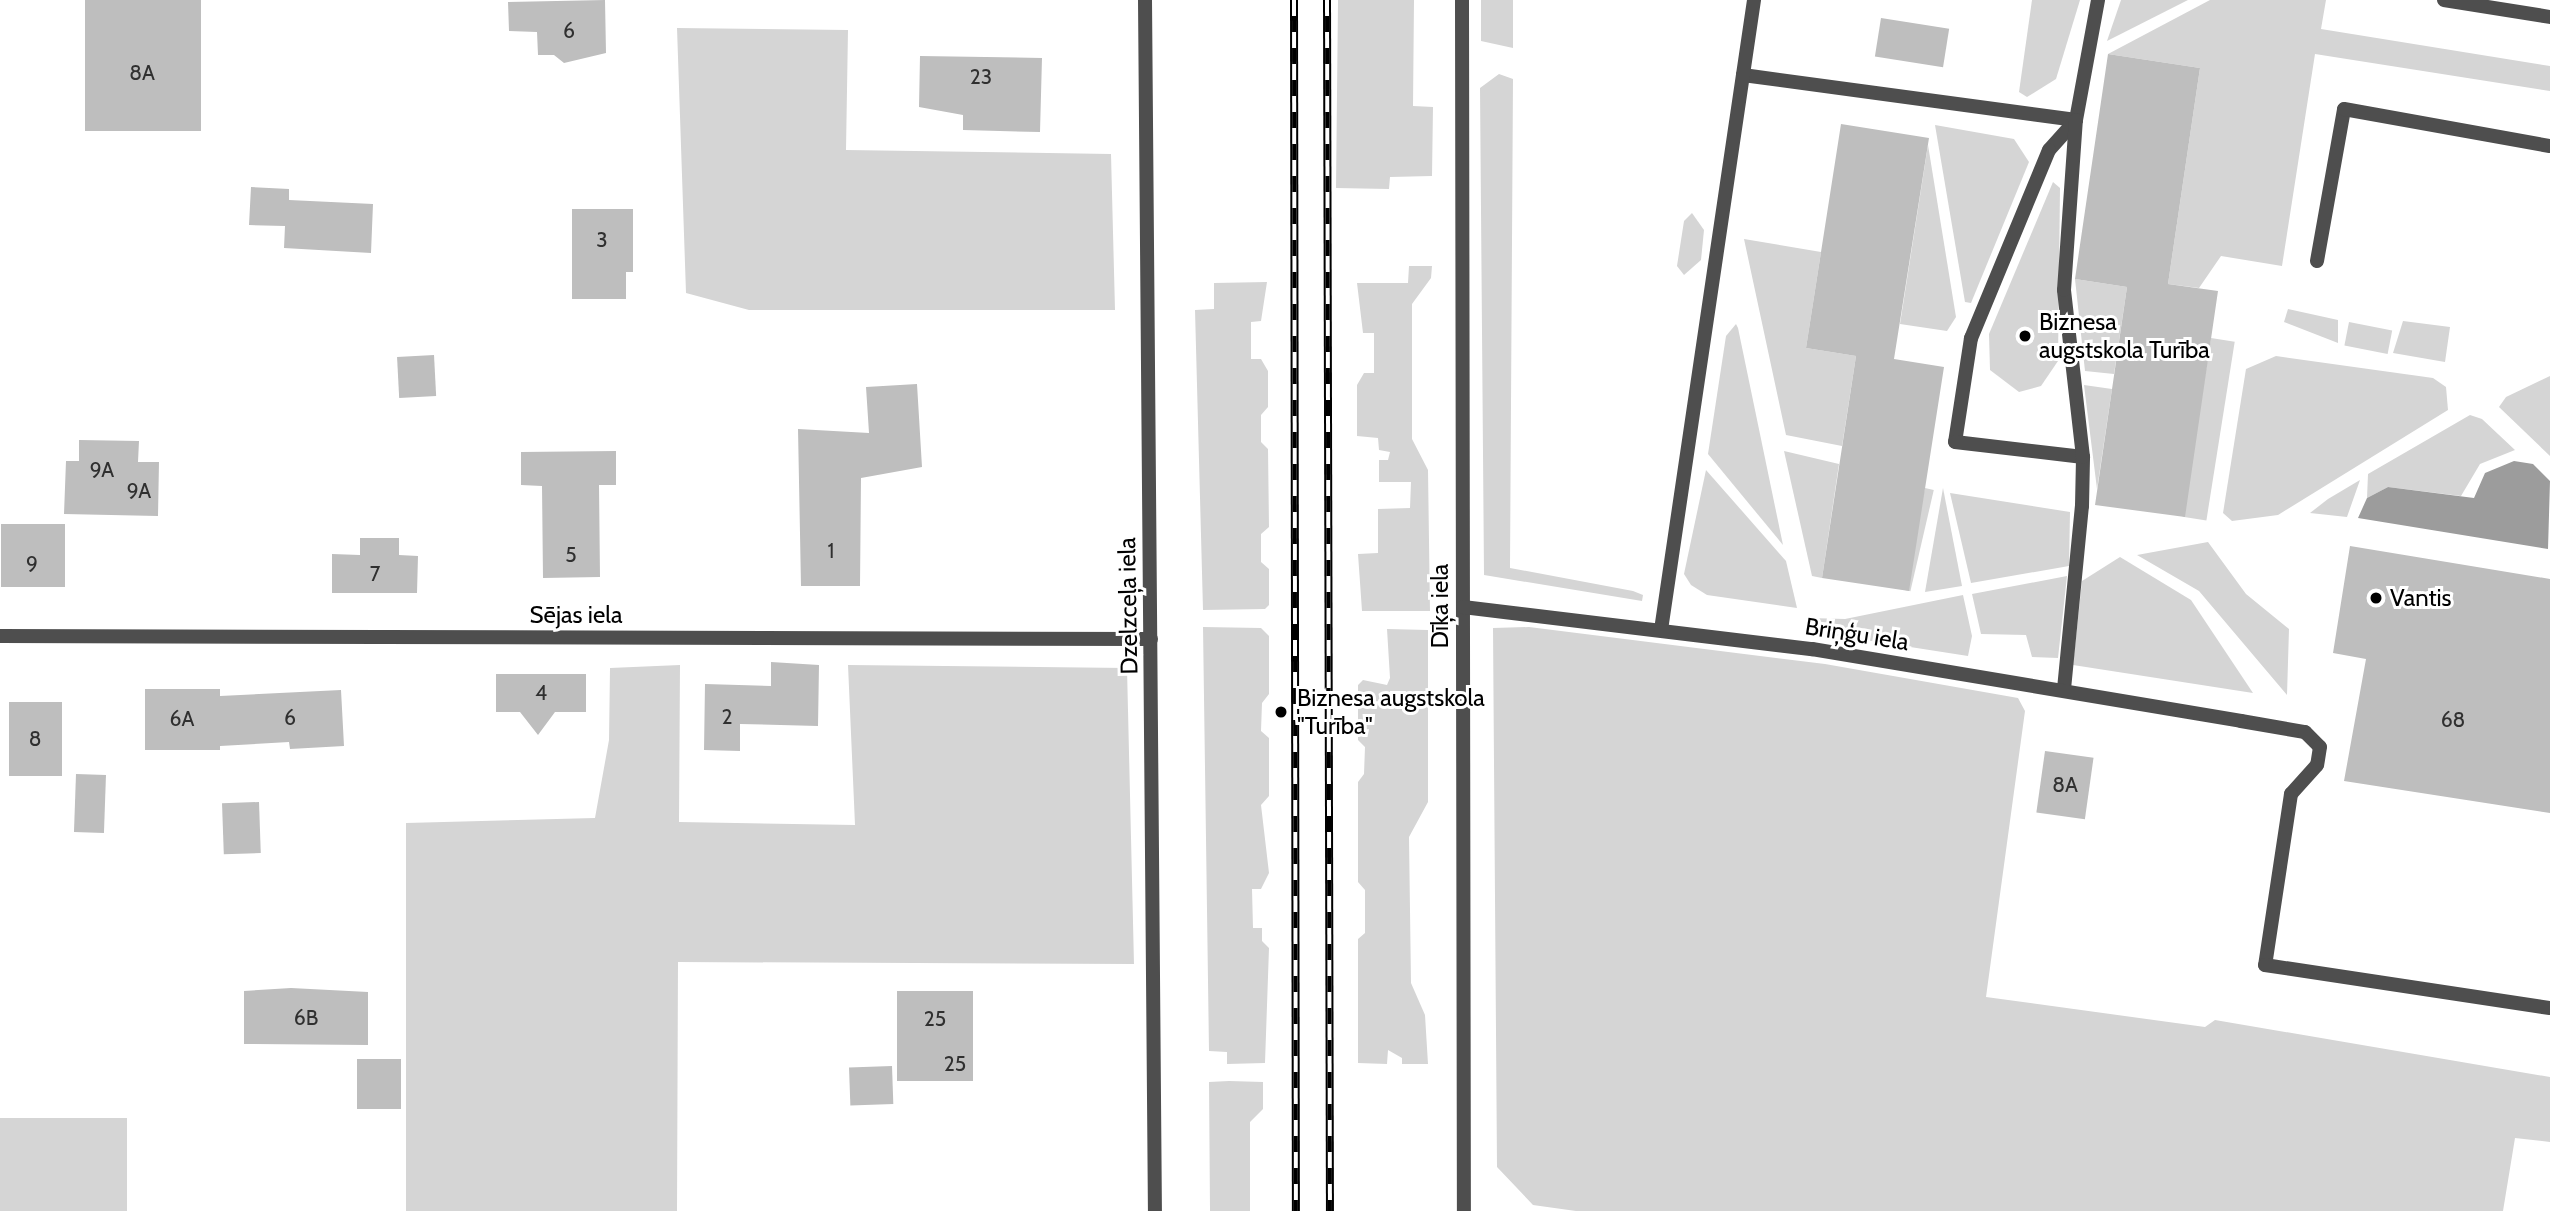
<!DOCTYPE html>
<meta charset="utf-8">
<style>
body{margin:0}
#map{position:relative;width:2550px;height:1211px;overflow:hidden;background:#fff;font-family:Cabin,sans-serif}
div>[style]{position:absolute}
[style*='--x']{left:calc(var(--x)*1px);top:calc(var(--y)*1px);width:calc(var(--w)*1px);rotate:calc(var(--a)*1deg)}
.green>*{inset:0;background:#d5d5d5;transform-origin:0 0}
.water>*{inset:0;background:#9c9c9c}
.building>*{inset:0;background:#bebebe;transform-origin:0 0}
.service>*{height:14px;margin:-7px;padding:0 7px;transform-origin:7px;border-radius:7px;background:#4e4e4e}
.minor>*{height:14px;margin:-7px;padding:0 7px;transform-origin:7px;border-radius:7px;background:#4e4e4e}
.rail>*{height:8px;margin-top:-4px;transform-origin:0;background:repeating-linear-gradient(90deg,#fff 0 16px,#000 0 32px);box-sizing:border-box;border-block:2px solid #000}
.dots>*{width:19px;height:19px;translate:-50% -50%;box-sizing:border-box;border:4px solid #fff;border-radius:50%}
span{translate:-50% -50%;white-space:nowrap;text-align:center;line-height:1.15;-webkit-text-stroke:6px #fff;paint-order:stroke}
.number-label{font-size:21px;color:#303030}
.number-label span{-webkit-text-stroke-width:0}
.poi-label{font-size:24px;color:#000}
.left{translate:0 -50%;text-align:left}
.street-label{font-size:24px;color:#000}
</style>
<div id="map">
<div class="green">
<i style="clip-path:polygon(1338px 0,1414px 0,1413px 106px,1433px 107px,1432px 176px,1390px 177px,1389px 189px,1336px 188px)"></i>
<i style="clip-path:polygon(1481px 0,1513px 0,1513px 48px,1481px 41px)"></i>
<i style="clip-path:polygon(2032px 0,2080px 0,2056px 79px,2027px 97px,2019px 92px)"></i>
<i style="clip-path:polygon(2121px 0,2188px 0,2107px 41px)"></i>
<i style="clip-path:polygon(2210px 0,2326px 0,2321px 29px,2550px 66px,2550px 91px,2315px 54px,2282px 266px,2221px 256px,2199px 288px,2168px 284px,2200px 68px,2108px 54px)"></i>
<i style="clip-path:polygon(677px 28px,848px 30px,846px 150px,1111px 154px,1115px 310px,749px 310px,686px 293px)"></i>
<i style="clip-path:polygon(1499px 74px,1513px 79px,1510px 568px,1633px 591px,1643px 595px,1642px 601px,1484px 575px,1480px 88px)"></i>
<i style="clip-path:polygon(1935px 125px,2014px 139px,2029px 162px,1971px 303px,1965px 302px)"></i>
<i style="clip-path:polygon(1928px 145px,1956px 317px,1947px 331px,1900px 324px)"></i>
<i style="clip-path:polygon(2053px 182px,2060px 188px,2058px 361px,2041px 386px,2019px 392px,1990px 370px,1989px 334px)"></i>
<i style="clip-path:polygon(1692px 213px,1704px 230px,1701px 260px,1684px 275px,1677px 266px,1684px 221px)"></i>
<i style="clip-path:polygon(1744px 239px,1821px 252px,1806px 348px,1856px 356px,1842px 446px,1786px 435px)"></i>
<i style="clip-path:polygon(1409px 266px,1432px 266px,1431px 278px,1412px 304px,1412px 439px,1428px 470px,1430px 611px,1362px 611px,1358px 554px,1378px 553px,1378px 509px,1410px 508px,1411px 482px,1379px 482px,1379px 460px,1388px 460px,1390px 452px,1379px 450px,1378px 438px,1357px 436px,1357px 385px,1364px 373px,1374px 373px,1374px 333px,1363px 333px,1357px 283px,1408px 283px)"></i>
<i style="clip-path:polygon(2075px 279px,2127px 287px,2114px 374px,2085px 371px)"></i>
<i style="clip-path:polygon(1267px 282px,1261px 321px,1251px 322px,1251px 359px,1261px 359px,1268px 371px,1268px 407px,1261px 415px,1261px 442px,1268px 449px,1269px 527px,1261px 534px,1261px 562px,1269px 569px,1269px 605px,1265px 609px,1203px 610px,1195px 310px,1214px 309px,1214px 283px)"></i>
<i style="clip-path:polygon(2288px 309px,2338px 320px,2338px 343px,2284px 322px)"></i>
<i style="clip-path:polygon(2403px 321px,2450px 327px,2445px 362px,2393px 353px)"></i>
<i style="left:2349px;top:322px;width:44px;height:24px;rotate:11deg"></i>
<i style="clip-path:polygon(1736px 324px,1738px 328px,1783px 545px,1708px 454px,1726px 336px)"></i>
<i style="left:2211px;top:338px;width:24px;height:181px;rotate:9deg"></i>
<i style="clip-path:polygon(2276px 356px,2433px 378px,2446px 387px,2448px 410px,2278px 515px,2232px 521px,2223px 513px,2246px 369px)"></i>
<i style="clip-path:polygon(2550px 376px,2550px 456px,2499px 407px,2506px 397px)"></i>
<i style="clip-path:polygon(2084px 385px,2112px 389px,2097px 489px)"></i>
<i style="clip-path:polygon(2470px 415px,2482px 419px,2515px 450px,2480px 464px,2461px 496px,2388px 487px,2367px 498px,2368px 474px)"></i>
<i style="clip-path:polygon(1784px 451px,1839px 464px,1822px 578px,1812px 576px)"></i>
<i style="clip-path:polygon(1706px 470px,1786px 561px,1797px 608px,1707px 595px,1691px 585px,1684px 574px)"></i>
<i style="clip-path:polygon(2360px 480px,2347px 517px,2310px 513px,2328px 499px)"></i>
<i style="left:1925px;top:488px;width:9px;height:104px;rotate:13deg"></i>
<i style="clip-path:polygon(1943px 488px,1962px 586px,1925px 592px)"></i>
<i style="clip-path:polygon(1950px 493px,2070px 512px,2069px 566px,1971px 583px)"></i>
<i style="clip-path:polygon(2208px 542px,2246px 594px,2289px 629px,2287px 695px,2199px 591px,2137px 555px)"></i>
<i style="clip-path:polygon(2120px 557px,2191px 600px,2253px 693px,2073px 665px,2082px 581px)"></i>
<i style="clip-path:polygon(2067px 576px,2058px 658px,2032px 657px,2026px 635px,1981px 634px,1972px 594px)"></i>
<i style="clip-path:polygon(1963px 595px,1972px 636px,1968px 656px,1814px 632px,1810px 618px,1845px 619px)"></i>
<i style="clip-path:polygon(1203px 627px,1261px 628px,1269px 636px,1269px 694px,1262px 703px,1261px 731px,1269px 738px,1269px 796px,1261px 805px,1269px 873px,1261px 889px,1252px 889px,1253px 928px,1262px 928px,1262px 941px,1269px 948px,1265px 1063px,1227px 1064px,1227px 1052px,1209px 1051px)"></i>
<i style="clip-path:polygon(1529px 627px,1825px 664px,2018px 698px,2025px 711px,1986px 997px,2205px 1027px,2215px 1020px,2550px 1077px,2550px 1142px,2515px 1138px,2503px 1211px,1576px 1211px,1533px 1205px,1497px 1167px,1493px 628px)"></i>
<i style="clip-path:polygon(1387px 629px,1428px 630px,1428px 802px,1409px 837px,1411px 983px,1425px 1015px,1428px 1064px,1402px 1064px,1402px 1058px,1388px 1050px,1387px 1064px,1358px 1063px,1358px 939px,1365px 933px,1365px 890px,1358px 882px,1358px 782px,1364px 774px,1365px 747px,1358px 740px,1358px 685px,1363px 680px,1387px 685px,1390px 678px)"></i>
<i style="clip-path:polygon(680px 665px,679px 822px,855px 825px,848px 665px,1127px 668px,1134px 964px,678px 962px,677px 1211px,406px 1211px,406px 823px,595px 818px,609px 740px,610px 668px)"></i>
<i style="clip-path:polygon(1229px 1081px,1263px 1082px,1263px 1109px,1250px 1122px,1250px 1211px,1210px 1211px,1209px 1082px)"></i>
<i style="left:127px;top:1118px;width:93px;height:127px;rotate:90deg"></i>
</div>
<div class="water">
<i style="clip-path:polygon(2514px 461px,2533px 464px,2550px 481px,2548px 549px,2358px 518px,2367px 498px,2388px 487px,2474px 498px,2485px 473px)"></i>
</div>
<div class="building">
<i style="left:85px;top:0;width:116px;height:131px"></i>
<i style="clip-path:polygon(605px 0,606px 53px,564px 63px,554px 55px,538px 55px,537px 32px,509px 31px,508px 2px)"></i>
<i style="left:1881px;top:18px;width:69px;height:39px;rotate:9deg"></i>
<i style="clip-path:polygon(2108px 54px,2200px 68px,2168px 284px,2218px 291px,2185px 517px,2095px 505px,2127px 287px,2075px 279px)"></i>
<i style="clip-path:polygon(920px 56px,1042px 58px,1040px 132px,963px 130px,963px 115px,919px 107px)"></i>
<i style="clip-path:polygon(1841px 124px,1929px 138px,1894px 359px,1944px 367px,1909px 591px,1822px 578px,1856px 356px,1806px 348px)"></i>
<i style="clip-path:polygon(251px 187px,289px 189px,289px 200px,373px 204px,371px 253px,284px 248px,285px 226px,249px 225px)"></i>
<i style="clip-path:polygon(572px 209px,633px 209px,633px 272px,626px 272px,626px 299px,572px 299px)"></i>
<i style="left:434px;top:355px;width:41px;height:37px;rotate:87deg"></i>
<i style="clip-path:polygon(917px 384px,922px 467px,861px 478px,860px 586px,801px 586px,798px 429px,869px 433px,866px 387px)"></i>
<i style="clip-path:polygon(79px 440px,139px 441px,138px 462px,159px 462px,158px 516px,64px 514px,66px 461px,79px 461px)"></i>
<i style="clip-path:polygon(616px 451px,616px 485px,599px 485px,600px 577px,543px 578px,542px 486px,521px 485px,521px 452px)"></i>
<i style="left:65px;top:524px;width:63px;height:64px;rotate:90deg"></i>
<i style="clip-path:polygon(360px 538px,399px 538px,399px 555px,418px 556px,417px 593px,332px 593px,332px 554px,360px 555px)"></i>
<i style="clip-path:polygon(2350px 546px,2550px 579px,2550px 813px,2344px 781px,2366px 659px,2333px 653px)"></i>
<i style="clip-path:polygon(771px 662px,819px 665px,818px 726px,740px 724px,740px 751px,704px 750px,705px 684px,771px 686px)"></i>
<i style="clip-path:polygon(496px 674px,586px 674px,586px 712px,555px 712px,538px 735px,520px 712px,496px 712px)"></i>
<i style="clip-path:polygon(145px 689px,220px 689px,220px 696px,341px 690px,344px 746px,290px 749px,289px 742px,220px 746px,220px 750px,145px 750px)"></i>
<i style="left:9px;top:702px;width:53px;height:74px"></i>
<i style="left:2045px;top:751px;width:49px;height:62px;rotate:8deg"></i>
<i style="left:76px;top:774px;width:30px;height:58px;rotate:2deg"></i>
<i style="left:259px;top:802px;width:51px;height:37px;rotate:88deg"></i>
<i style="clip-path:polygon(291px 988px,368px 992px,368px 1045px,244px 1044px,244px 991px)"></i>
<i style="left:897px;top:991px;width:76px;height:90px"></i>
<i style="left:357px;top:1059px;width:44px;height:50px"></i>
<i style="left:892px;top:1066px;width:38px;height:43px;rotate:88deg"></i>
</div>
<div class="service">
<i style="--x:2444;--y:0;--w:107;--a:9.1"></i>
<i style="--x:1743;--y:75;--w:336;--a:7.7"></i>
<i style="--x:2076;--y:120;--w:122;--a:-79.6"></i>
<i style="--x:2076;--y:120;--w:40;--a:132"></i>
<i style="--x:2049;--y:150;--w:204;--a:112.5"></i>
<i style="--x:1971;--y:338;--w:105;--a:98.7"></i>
<i style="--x:1955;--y:442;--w:129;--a:6.7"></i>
<i style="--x:2317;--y:261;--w:154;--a:-79.9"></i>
<i style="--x:2344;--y:109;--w:209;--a:10.2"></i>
<i style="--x:1661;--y:630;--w:637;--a:-81.6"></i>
<i style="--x:2064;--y:689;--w:184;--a:-84.4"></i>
<i style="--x:2082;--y:506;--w:49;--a:-88.8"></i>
<i style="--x:2083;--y:457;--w:168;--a:-96.5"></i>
<i style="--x:2064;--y:290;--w:170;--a:-86"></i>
<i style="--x:2241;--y:721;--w:65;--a:9.8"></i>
<i style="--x:2305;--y:732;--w:21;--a:45"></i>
<i style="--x:2320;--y:747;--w:18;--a:99"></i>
<i style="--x:2317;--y:765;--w:39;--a:132"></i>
<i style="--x:2291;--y:794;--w:173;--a:98.6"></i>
<i style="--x:2265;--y:965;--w:288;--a:8.6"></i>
</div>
<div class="minor">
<i style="--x:1145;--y:0;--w:1211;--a:89.53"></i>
<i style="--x:1462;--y:0;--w:1211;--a:89.91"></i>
<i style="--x:1463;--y:607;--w:352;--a:6.9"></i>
<i style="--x:1812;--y:649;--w:435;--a:9.5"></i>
<i style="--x:0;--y:636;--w:1151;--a:0.15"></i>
</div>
<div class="rail">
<i style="--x:1294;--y:0;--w:1211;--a:89.91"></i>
<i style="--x:1327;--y:0;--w:1211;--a:89.86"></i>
</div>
<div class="dots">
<i style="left:2025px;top:336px;background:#000"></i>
<i style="left:2376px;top:598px;background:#000"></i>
<i style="left:1281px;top:712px;background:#000"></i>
</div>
<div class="number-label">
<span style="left:569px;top:31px">6</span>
<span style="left:142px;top:73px">8A</span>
<span style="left:981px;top:77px">23</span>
<span style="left:602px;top:240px">3</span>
<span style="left:102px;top:470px">9A</span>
<span style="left:139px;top:491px">9A</span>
<span style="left:831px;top:551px">1</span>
<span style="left:571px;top:555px">5</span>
<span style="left:32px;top:564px">9</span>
<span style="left:375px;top:574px">7</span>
<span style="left:541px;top:693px">4</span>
<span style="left:727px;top:717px">2</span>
<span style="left:290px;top:718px">6</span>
<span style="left:182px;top:719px">6A</span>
<span style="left:2453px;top:720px">68</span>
<span style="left:35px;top:739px">8</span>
<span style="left:2065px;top:785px">8A</span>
<span style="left:306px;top:1018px">6B</span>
<span style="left:935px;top:1019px">25</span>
<span style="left:955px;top:1064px">25</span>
</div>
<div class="poi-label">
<span class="left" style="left:2039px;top:336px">Biznesa<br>augstskola Turība</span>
<span class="left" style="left:2390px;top:598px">Vantis</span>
<span class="left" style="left:1297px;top:712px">Biznesa augstskola<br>"Turība"</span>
</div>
<div class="street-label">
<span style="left:1128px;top:606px;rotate:-91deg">Dzelzceļa iela</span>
<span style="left:1440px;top:606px;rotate:-90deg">Dīķa iela</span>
<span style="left:576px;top:615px">Sējas iela</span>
<span style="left:1857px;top:634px;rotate:9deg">Briņģu iela</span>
</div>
</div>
